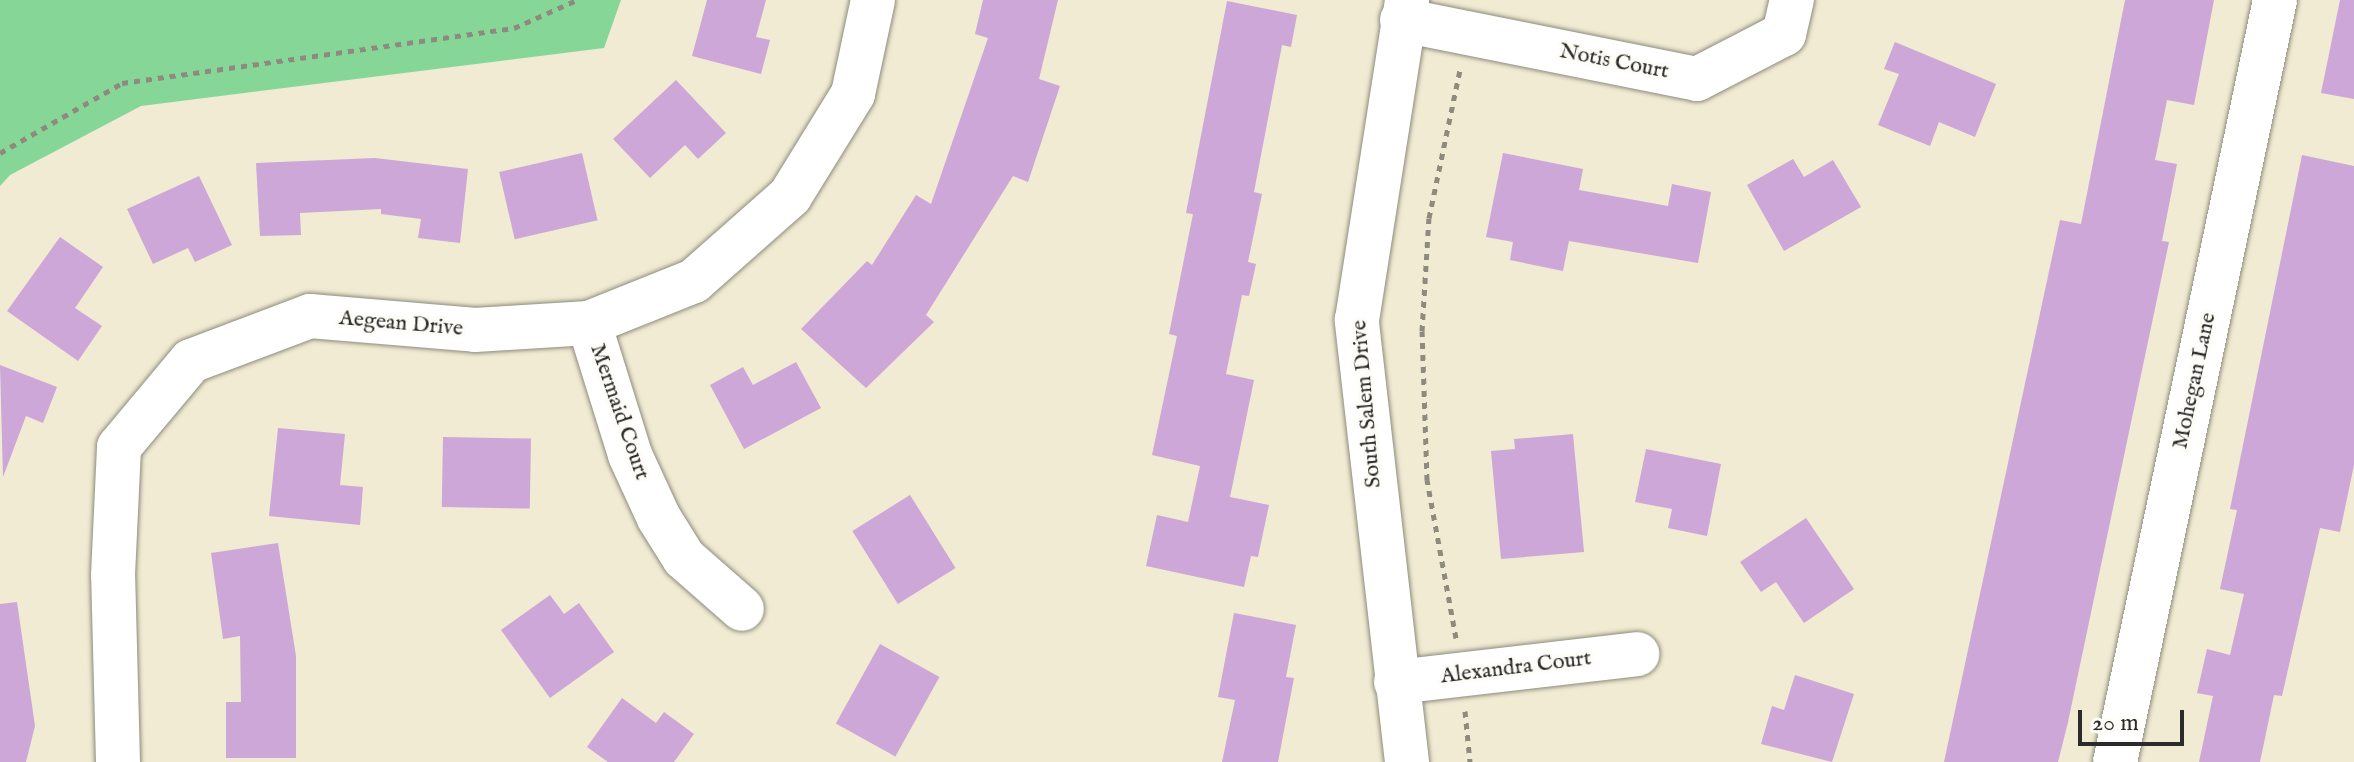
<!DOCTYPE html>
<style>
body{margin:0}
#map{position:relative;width:2354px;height:762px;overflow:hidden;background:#f0ebd2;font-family:"IM FELL English",serif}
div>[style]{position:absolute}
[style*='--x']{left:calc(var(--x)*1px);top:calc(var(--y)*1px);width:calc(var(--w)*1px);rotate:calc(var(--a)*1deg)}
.green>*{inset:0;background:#86d697}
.building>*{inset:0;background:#cca7d7;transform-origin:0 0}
.path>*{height:5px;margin-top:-2.5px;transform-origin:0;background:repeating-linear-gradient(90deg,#8e8b7e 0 6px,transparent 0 12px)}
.roads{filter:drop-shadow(0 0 2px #8e8b7e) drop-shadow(0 0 2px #8e8b7e)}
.minor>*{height:44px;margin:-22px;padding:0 22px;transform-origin:22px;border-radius:22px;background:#fff}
span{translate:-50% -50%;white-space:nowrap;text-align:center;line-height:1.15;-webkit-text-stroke:7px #fdfcf7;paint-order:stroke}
.street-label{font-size:22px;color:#2b2b2b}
.scale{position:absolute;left:2078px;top:710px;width:106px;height:36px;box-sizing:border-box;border:4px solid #2b2b2b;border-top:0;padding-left:10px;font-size:24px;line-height:28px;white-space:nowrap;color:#2b2b2b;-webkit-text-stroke:6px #fdfcf7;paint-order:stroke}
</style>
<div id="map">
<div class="green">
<i style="clip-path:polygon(0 0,621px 0,604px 48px,141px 106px,10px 175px,0 186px)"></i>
</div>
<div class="building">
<i style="clip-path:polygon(707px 0,766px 0,756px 37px,770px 40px,761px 74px,692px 56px)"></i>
<i style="clip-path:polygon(983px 0,1058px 0,1039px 79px,1060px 86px,1028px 182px,1013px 176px,926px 315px,934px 322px,866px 388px,801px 329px,867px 261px,872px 265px,916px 195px,931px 204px,988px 38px,975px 34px)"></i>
<i style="clip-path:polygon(2125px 0,2214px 0,2194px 105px,2167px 100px,2155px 160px,2177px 164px,2162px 241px,2169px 242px,2068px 722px,2058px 762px,1944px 762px,2060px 220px,2081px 224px)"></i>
<i style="clip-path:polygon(2340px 0,2354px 0,2354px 99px,2321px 93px)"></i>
<i style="clip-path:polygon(1227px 1px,1297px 15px,1291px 47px,1282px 45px,1254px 192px,1262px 194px,1248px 262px,1256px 264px,1249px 296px,1242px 295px,1226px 374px,1254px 380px,1230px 497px,1269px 505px,1258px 557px,1251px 556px,1244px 587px,1146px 566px,1157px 515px,1188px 522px,1200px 466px,1152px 455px,1177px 336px,1169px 334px,1193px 214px,1186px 213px)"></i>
<i style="clip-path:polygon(1895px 42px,1996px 84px,1975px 137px,1939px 122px,1930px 146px,1878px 125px,1899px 74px,1884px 69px)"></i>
<i style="clip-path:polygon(676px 80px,726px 133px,698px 159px,685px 145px,650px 178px,613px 139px)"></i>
<i style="left:582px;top:153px;width:69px;height:85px;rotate:77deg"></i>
<i style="clip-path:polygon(1503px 153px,1583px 169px,1579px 190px,1668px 206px,1672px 184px,1711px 192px,1698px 263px,1569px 241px,1563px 271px,1510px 260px,1513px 242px,1486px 237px)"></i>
<i style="clip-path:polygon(2302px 155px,2354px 166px,2354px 465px,2340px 532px,2320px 528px,2282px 696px,2274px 695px,2260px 762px,2199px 762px,2213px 696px,2197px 693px,2207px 649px,2230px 655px,2244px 594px,2220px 589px,2237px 510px,2230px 509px)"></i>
<i style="clip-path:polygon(375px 158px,468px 169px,460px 243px,418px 238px,421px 219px,381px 214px,381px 209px,300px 213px,301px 235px,260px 236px,256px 163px)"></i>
<i style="clip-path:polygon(1793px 159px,1804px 177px,1833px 160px,1861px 207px,1784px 251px,1747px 185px)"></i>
<i style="clip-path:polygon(199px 176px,232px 245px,195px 262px,188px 248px,153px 264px,127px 209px)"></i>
<i style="clip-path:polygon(60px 237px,103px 267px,75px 308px,102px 326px,78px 361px,7px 311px)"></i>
<i style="clip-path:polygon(796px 362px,821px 408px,744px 449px,710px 385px,743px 367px,753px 385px)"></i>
<i style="clip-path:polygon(0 365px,57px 387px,43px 423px,26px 416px,3px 477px)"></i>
<i style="clip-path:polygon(278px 428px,345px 434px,340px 485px,363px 487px,360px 525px,269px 516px)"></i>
<i style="clip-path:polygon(1573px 434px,1584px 552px,1501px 559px,1491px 451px,1515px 449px,1514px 439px)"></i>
<i style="left:443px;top:437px;width:88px;height:70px;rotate:1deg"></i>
<i style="clip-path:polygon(1646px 449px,1721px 464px,1707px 536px,1668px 528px,1672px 509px,1635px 502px)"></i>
<i style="left:910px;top:495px;width:86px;height:68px;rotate:58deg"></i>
<i style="clip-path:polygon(1806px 518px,1854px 589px,1804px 623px,1776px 582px,1761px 592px,1740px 562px)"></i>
<i style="clip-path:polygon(278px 543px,296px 656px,296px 758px,226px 758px,226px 702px,241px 702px,240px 636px,223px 639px,211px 553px)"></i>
<i style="clip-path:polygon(550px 595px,564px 614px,579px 603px,614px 652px,550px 698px,501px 630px)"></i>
<i style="clip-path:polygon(17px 602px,35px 726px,26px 762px,0 762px,0 604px)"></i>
<i style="clip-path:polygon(1234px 613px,1296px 625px,1286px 677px,1294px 678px,1278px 762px,1222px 762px,1235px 700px,1218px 697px)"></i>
<i style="left:880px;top:644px;width:68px;height:91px;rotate:29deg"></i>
<i style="clip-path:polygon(1795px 675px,1854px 694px,1832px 762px,1761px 744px,1772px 706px,1784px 710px)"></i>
<i style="clip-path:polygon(622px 698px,656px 723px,664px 712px,694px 734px,674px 762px,608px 762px,587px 747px)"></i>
</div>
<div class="path">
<i style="--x:0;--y:153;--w:141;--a:-29.8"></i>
<i style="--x:122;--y:83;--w:396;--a:-8"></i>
<i style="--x:514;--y:28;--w:69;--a:-24"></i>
<i style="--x:1456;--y:638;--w:161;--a:-100.4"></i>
<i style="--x:1427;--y:480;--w:149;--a:-91.9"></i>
<i style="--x:1422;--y:331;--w:113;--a:-86.5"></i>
<i style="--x:1429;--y:218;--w:151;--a:-78.2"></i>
<i style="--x:1465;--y:711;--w:51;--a:84.4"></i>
</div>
<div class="roads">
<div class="minor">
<i style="--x:1402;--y:20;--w:301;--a:11.3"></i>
<i style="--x:1697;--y:79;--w:98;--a:-27.3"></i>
<i style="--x:1784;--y:34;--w:35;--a:-77"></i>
<i style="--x:589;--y:323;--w:138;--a:72.7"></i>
<i style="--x:630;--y:455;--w:69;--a:65.3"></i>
<i style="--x:659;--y:518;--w:47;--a:58"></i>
<i style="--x:684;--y:558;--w:77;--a:41.3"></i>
<i style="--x:1396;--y:682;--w:243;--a:-6.6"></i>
<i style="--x:118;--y:762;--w:187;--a:-91.5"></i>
<i style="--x:113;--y:575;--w:128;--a:-87.3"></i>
<i style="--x:119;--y:447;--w:112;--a:-50.1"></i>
<i style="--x:191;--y:361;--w:127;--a:-20.7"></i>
<i style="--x:310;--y:316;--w:166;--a:4.8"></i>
<i style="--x:475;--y:330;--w:114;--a:-3.5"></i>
<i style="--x:589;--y:323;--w:113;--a:-21.8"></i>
<i style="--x:694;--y:281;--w:128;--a:-41.5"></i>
<i style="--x:790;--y:196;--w:120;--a:-58.3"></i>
<i style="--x:853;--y:94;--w:96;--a:-78"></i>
<i style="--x:1407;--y:762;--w:445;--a:-96.5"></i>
<i style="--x:1357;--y:320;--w:324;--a:-81.1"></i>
<i style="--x:2115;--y:762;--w:779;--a:-78.14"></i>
</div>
</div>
<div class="street-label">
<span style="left:1614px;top:62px;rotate:11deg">Notis Court</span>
<span style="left:401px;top:324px;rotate:5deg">Aegean Drive</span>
<span style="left:2195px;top:381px;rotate:-78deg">Mohegan Lane</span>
<span style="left:1367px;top:404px;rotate:-95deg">South Salem Drive</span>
<span style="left:619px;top:412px;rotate:71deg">Mermaid Court</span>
<span style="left:1516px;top:668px;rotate:-7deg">Alexandra Court</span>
</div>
<div class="scale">20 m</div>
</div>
